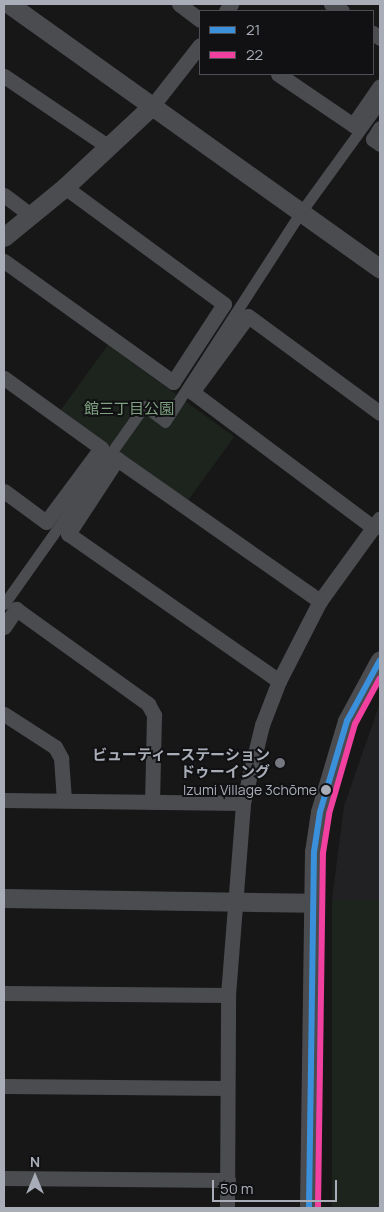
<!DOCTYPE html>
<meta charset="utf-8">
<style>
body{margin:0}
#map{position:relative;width:384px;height:1212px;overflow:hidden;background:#171717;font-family:Manrope,"Noto Sans JP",sans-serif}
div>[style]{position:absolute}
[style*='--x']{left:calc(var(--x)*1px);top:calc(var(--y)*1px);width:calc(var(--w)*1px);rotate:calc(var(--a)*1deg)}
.built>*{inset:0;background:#212123}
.green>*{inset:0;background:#1d241e;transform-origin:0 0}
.pedestrian>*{height:11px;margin:-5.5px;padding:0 5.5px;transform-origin:5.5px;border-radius:5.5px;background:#4b4c50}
.minor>*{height:15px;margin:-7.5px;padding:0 7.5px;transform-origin:7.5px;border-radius:7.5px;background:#4b4c50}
.tertiary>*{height:19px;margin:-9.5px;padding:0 9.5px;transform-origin:9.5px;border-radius:9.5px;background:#4b4c50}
.bus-1>*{height:6px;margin:-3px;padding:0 3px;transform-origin:3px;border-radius:3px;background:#3a90db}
.bus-2>*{height:6px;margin:-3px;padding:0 3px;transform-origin:3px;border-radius:3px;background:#f240a1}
.dots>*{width:14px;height:14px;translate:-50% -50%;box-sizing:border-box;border:2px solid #111113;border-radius:50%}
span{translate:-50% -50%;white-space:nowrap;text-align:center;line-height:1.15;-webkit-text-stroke:4px #111113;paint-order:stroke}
.bus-label{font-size:14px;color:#a8adb8}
.right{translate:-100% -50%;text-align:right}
.park-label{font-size:15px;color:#7fa381}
.poi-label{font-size:15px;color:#a8adb8;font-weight:700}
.frame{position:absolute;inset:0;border:5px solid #a8adb8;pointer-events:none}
.legend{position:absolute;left:199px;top:10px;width:175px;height:65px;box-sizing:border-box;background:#111113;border:1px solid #4d4f55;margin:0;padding:6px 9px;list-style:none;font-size:15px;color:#a8adb8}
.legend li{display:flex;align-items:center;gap:10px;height:25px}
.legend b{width:25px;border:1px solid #4d4f55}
.north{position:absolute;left:10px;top:1152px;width:50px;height:50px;-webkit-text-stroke:4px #111113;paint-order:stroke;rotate:0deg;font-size:14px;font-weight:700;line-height:20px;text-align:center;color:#a8adb8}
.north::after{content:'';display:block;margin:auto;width:18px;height:22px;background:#a8adb8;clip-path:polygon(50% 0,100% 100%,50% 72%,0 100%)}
.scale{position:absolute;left:212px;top:1180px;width:125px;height:22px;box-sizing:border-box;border:2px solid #a8adb8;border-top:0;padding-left:6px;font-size:15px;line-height:18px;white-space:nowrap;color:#a8adb8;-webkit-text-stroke:4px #111113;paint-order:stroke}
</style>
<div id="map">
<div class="built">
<i style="clip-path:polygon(380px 703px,380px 900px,332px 900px,344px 806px)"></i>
</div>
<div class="green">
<i style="left:108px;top:345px;width:156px;height:80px;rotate:36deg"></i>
<i style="left:332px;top:900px;width:48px;height:308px"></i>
</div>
<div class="pedestrian">
<i style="--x:4;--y:604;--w:242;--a:-54.7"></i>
<i style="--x:144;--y:406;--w:26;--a:37"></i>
<i style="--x:165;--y:422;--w:250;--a:-57.1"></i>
<i style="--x:301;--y:212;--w:135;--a:-54.1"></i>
</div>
<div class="minor">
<i style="--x:179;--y:4;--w:26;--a:37"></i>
<i style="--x:331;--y:4;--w:13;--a:32"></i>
<i style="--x:226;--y:11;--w:9;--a:-54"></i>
<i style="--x:373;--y:33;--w:9;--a:36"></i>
<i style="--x:278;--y:74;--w:91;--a:34.2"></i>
<i style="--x:353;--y:125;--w:47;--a:-55.3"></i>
<i style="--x:4;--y:76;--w:123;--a:34.1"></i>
<i style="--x:153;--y:105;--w:76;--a:-51.9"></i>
<i style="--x:380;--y:128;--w:13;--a:122"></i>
<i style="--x:373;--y:139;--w:9;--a:36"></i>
<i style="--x:4;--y:195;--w:34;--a:37"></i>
<i style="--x:4;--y:261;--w:208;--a:35.6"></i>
<i style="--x:173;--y:382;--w:93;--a:-56.8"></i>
<i style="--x:224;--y:304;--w:197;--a:-143.7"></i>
<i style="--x:4;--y:378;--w:120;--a:35.8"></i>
<i style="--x:101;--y:448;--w:92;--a:126.6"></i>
<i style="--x:46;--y:522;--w:52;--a:-143.6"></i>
<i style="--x:374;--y:528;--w:227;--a:-143.2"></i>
<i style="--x:192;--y:392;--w:94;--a:-53.6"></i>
<i style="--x:248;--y:316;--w:164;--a:36.3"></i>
<i style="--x:4;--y:627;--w:22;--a:-56"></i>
<i style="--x:16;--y:609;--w:163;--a:35.7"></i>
<i style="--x:148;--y:704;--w:13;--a:61"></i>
<i style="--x:154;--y:715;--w:87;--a:91.3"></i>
<i style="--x:279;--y:681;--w:257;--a:-145.1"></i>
<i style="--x:68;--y:534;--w:90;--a:-56.8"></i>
<i style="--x:117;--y:459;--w:248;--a:35"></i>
<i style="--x:4;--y:714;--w:61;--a:32.9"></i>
<i style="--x:55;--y:747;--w:13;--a:61"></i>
<i style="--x:61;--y:758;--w:42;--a:85.9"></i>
<i style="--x:4;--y:800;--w:239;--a:0.7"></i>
<i style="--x:4;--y:993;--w:224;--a:0.5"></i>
<i style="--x:4;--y:1086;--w:222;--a:0.5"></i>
<i style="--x:4;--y:1178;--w:224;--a:0.5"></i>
<i style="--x:227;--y:1208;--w:213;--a:-89.7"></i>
<i style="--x:228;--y:995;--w:193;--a:-85.5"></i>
<i style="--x:243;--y:803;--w:80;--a:-76.3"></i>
<i style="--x:262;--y:725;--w:47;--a:-68.9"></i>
<i style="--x:279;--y:681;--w:90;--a:-62.9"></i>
<i style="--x:320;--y:601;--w:102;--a:-54.1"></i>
</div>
<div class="tertiary">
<i style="--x:9;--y:4;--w:456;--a:35.5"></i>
<i style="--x:4;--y:237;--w:79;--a:-39.3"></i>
<i style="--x:65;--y:187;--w:120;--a:-43"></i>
<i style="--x:4;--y:898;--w:307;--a:0.9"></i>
<i style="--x:309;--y:1208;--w:356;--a:-89.2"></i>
<i style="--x:314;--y:852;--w:40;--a:-81.5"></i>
<i style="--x:320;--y:812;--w:95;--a:-73.5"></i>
<i style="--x:347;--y:721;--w:69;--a:-61.6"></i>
</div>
<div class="bus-1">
<i style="--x:309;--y:1208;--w:356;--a:-89.2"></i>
<i style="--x:314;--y:852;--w:40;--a:-81.5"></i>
<i style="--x:320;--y:812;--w:95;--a:-73.5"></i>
<i style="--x:347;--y:721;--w:69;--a:-61.6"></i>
</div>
<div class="bus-2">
<i style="--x:318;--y:1208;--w:355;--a:-89.2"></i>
<i style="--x:323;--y:853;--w:39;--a:-81"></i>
<i style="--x:329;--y:814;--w:94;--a:-73.9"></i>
<i style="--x:355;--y:724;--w:52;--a:-61.5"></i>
</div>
<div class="dots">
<i style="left:280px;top:763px;background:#757880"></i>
<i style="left:326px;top:790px;background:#a8adb8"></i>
</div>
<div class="bus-label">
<span class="right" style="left:317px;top:790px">Izumi Village 3chōme</span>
</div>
<div class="park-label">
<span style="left:129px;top:409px">館三丁目公園</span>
</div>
<div class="poi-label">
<span class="right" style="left:270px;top:763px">ビューティーステーション<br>ドゥーイング</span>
</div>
<div class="frame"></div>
<ul class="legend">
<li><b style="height:6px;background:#3a90db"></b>21</li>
<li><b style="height:6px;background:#f240a1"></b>22</li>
</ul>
<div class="north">N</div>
<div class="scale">50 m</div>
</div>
